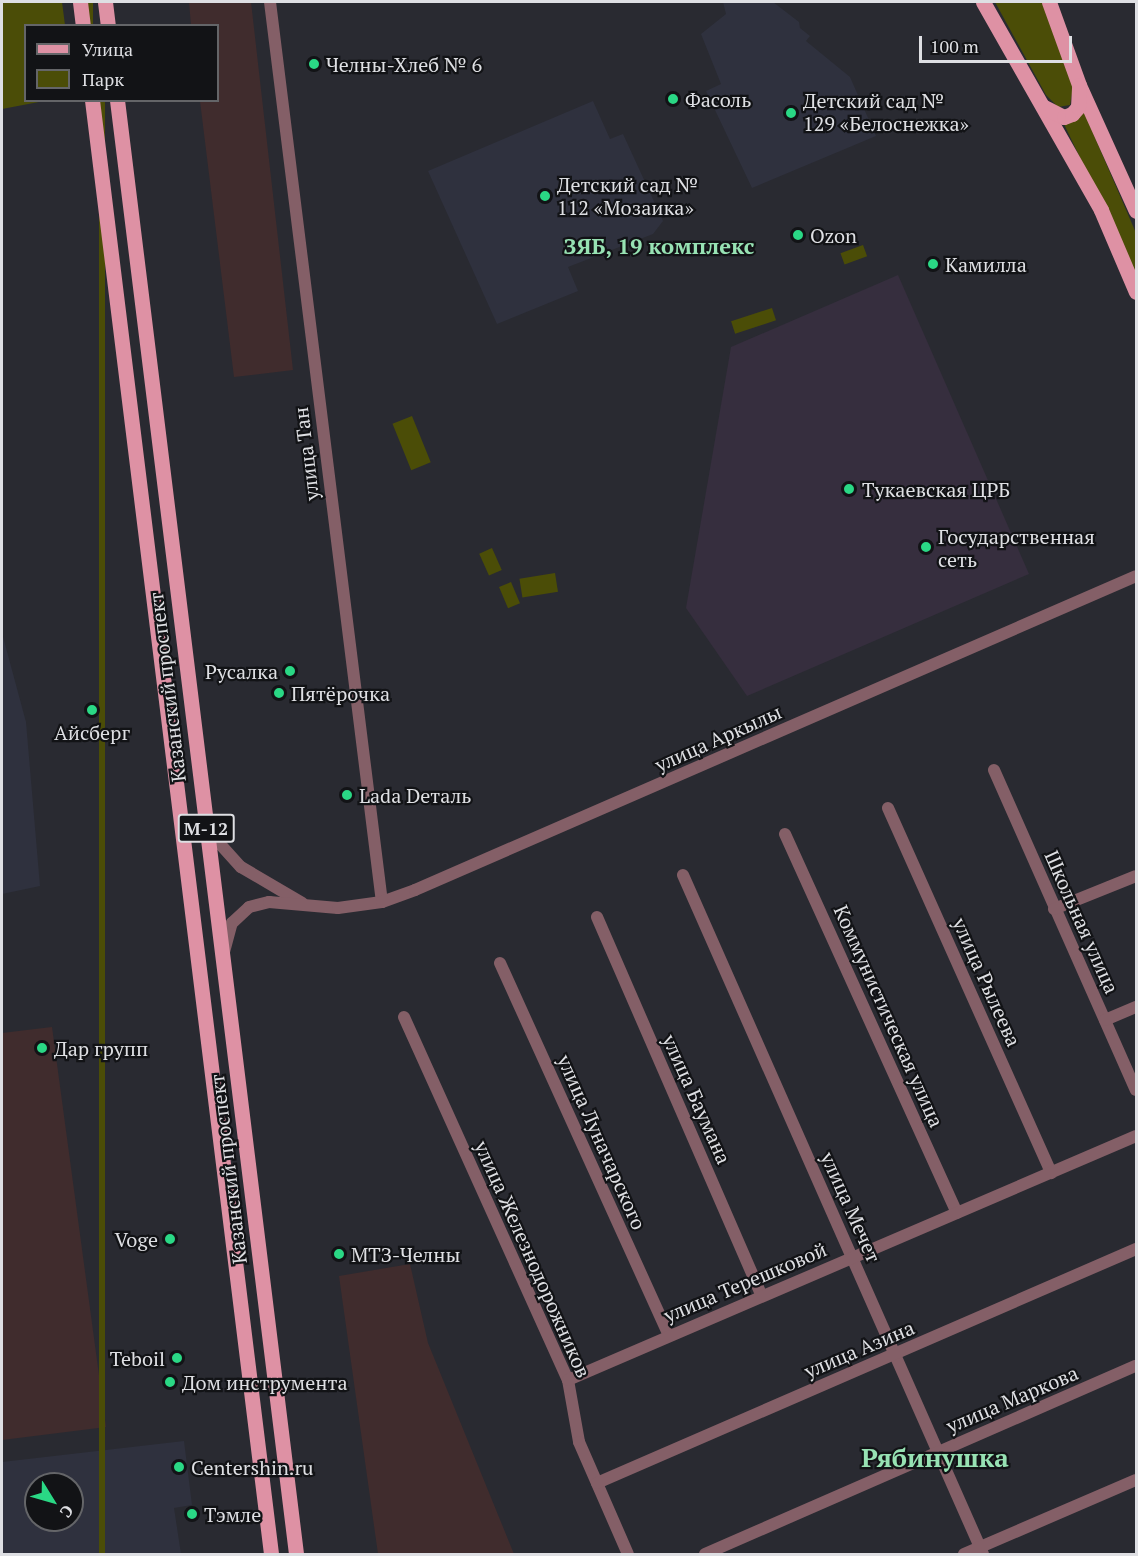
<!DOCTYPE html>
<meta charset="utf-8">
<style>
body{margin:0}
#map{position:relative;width:1138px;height:1556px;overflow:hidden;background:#292a31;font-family:"PT Serif",serif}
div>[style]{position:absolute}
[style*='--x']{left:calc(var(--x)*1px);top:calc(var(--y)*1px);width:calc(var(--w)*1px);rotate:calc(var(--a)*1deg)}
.built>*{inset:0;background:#2f313e}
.industrial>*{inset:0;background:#402c2d}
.medical>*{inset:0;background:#362e3e}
.green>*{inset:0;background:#4b4d07;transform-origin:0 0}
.minor>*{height:12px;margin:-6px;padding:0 6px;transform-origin:6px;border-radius:6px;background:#845f67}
.major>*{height:15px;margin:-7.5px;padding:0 7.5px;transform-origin:7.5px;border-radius:7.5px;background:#de91a4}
.dots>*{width:16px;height:16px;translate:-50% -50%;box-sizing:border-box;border:3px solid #121316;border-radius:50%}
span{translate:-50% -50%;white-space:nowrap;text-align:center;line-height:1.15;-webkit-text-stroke:4.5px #121316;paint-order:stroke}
.shield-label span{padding:2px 4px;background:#121316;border:2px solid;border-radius:4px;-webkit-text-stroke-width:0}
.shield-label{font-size:18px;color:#dedfe3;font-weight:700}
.poi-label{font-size:20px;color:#dedfe3}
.left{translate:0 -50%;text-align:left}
.right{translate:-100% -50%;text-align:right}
.street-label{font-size:20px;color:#dedfe3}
.quarter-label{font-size:22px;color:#97e2b3;font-weight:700}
.district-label{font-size:26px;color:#97e2b3;font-weight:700}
.frame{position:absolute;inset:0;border:3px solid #dedfe3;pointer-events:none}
.legend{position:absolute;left:24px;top:24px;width:195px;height:78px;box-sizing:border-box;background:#121316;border:2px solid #646568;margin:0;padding:8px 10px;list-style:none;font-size:18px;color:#dedfe3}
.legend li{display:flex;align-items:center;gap:12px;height:30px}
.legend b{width:30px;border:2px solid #646568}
.north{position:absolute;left:24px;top:1472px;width:60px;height:60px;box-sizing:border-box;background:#121316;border:2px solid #646568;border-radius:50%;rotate:127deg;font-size:16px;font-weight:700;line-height:24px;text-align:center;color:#dedfe3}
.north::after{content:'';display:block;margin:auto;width:21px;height:27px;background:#2ad885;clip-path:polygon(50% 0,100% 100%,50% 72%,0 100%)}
.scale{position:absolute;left:919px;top:36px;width:153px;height:27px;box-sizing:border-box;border:3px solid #dedfe3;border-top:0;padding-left:8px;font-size:18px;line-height:21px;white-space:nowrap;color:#dedfe3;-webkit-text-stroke:4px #121316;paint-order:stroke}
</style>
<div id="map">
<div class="built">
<i style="clip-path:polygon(723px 2px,773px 2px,799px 22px,800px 28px,810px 36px,806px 41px,850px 77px,876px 136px,752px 188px,706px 91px,721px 84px,701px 34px,726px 14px)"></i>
<i style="clip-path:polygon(593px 101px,610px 139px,623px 134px,663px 221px,653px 234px,568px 267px,578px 291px,497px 324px,428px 171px)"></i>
<i style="clip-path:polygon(2px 633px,26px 722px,40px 886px,2px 894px)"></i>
<i style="clip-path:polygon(evenodd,184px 1441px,192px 1505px,174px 1508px,181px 1554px,2px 1554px,2px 1462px,184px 1441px,36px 1484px,72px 1484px,72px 1520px,36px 1520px,36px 1484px)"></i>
</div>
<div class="industrial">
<i style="clip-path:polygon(189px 2px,251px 2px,293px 370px,234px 377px,200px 101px,218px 100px,218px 26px,191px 25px)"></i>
<i style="clip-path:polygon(52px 1027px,106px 1427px,2px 1440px,2px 1033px)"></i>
<i style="clip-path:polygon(410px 1264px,428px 1343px,514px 1554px,378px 1554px,339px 1276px)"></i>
</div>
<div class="medical">
<i style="clip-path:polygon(898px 275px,1029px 574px,747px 696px,686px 608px,731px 347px)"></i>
</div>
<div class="green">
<i style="clip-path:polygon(2px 2px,62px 2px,65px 25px,26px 26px,26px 100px,44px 101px,2px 109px)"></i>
<i style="left:87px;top:2px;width:6px;height:23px"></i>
<i style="clip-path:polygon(995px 2px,1042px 2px,1073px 88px,1070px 105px,1058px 107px,1046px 95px)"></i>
<i style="left:99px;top:101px;width:6px;height:1464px"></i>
<i style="clip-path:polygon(1084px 112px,1136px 233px,1136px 275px,1063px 122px)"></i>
<i style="left:863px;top:245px;width:12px;height:24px;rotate:70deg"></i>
<i style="left:772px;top:308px;width:13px;height:43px;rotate:72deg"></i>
<i style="left:412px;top:416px;width:50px;height:21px;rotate:68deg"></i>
<i style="left:492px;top:548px;width:24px;height:14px;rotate:66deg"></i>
<i style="left:555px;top:573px;width:19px;height:36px;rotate:81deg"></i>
<i style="left:511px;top:582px;width:23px;height:13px;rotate:67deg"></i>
</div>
<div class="minor">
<i style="--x:270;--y:2;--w:907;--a:82.91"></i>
<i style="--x:994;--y:770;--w:350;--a:66.1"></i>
<i style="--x:888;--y:808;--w:400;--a:65.9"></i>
<i style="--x:208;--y:819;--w:28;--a:64"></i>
<i style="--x:220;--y:844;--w:31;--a:48"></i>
<i style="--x:241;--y:867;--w:71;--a:30.5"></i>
<i style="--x:785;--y:834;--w:416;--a:65.6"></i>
<i style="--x:683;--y:875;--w:742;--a:66.16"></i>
<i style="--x:1054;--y:909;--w:88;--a:-21.9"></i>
<i style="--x:597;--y:917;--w:413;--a:66.5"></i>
<i style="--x:224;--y:952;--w:30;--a:-75"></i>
<i style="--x:232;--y:923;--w:23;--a:-43"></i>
<i style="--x:249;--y:907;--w:21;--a:-14"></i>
<i style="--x:269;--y:902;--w:69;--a:5"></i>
<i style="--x:338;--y:908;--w:44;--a:-7.8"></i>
<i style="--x:382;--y:902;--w:35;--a:-20"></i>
<i style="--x:415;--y:890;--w:786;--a:-23.53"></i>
<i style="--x:500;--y:963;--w:409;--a:65.6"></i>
<i style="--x:404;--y:1017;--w:398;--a:65.7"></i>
<i style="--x:568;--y:1380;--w:63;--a:79.9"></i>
<i style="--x:579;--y:1442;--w:122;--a:66.4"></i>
<i style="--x:1105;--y:1020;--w:34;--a:-23"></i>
<i style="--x:568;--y:1380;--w:618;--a:-23.25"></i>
<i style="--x:597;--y:1483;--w:588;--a:-23.47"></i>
<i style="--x:705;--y:1554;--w:470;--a:-23.6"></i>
<i style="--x:964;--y:1554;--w:187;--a:-23.3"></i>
</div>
<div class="major">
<i style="--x:80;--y:2;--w:24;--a:83"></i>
<i style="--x:105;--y:2;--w:24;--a:83"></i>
<i style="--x:983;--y:2;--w:239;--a:60.4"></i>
<i style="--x:1101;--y:210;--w:89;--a:66.9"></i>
<i style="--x:1049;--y:2;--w:88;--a:70.1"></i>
<i style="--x:1079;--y:85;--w:138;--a:65.7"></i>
<i style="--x:92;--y:100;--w:1465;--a:82.98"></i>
<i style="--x:117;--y:100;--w:1465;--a:82.98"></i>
<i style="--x:1044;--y:107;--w:22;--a:27"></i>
<i style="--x:1064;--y:117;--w:9;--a:-21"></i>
<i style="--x:1072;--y:114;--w:9;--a:-49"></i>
<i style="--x:1078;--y:107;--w:19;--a:-87"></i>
</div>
<div class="dots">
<i style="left:314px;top:64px;background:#2ad885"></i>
<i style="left:673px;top:99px;background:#2ad885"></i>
<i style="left:791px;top:113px;background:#2ad885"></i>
<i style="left:545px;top:196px;background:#2ad885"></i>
<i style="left:798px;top:235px;background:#2ad885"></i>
<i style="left:933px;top:264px;background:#2ad885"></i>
<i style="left:849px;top:489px;background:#2ad885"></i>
<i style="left:926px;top:547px;background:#2ad885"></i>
<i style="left:290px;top:671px;background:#2ad885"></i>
<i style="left:279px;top:693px;background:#2ad885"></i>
<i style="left:92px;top:710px;background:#2ad885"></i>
<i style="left:347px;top:795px;background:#2ad885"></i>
<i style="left:42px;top:1048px;background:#2ad885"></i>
<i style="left:170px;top:1239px;background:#2ad885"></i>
<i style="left:339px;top:1254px;background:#2ad885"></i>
<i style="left:177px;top:1358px;background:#2ad885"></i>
<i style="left:170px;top:1382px;background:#2ad885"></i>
<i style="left:179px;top:1467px;background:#2ad885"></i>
<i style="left:192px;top:1514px;background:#2ad885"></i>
</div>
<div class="shield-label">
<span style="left:206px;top:828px">М-12</span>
</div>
<div class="poi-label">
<span class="left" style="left:326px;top:64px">Челны-Хлеб № 6</span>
<span class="left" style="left:685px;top:99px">Фасоль</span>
<span class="left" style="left:803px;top:112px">Детский сад №<br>129 «Белоснежка»</span>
<span class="left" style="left:557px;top:196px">Детский сад №<br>112 «Мозаика»</span>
<span class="left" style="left:810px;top:235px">Ozon</span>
<span class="left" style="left:945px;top:264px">Камилла</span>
<span class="left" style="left:862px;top:489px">Тукаевская ЦРБ</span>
<span class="left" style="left:938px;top:548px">Государственная<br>сеть</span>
<span class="right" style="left:278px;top:671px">Русалка</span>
<span class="left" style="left:291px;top:693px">Пятёрочка</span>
<span style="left:92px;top:732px">Айсберг</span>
<span class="left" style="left:359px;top:795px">Lada Dеталь</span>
<span class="left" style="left:54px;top:1048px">Дар групп</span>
<span class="right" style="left:158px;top:1239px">Voge</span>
<span class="left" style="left:351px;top:1254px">МТЗ-Челны</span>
<span class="right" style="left:165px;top:1358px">Teboil</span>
<span class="left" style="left:182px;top:1382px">Дом инструмента</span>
<span class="left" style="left:191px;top:1467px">Centershin.ru</span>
<span class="left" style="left:204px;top:1514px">Тэмле</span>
</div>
<div class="street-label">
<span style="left:306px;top:454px;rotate:-97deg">улица Тан</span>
<span style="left:167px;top:687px;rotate:-97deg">Казанский проспект</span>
<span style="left:718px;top:738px;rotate:-24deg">улица Аркылы</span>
<span style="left:1082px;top:922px;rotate:66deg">Школьная улица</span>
<span style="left:987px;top:982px;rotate:66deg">улица Рылеева</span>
<span style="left:889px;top:1016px;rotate:66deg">Коммунистическая улица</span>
<span style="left:697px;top:1099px;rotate:66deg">улица Баумана</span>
<span style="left:602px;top:1142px;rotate:66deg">улица Луначарского</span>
<span style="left:228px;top:1169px;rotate:-97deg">Казанский проспект</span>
<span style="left:851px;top:1207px;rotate:66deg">улица Мечет</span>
<span style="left:533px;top:1259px;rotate:66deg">улица Железнодорожников</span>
<span style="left:745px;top:1282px;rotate:-23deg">улица Терешковой</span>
<span style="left:859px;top:1349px;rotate:-23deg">улица Азина</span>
<span style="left:1012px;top:1399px;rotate:-23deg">улица Маркова</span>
</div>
<div class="quarter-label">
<span style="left:659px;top:246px">ЗЯБ, 19 комплекс</span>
</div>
<div class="district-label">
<span style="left:935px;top:1458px">Рябинушка</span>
</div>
<div class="frame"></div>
<ul class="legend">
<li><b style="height:8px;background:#de91a4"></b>Улица</li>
<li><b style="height:16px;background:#4b4d07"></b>Парк</li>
</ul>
<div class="north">С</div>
<div class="scale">100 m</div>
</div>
